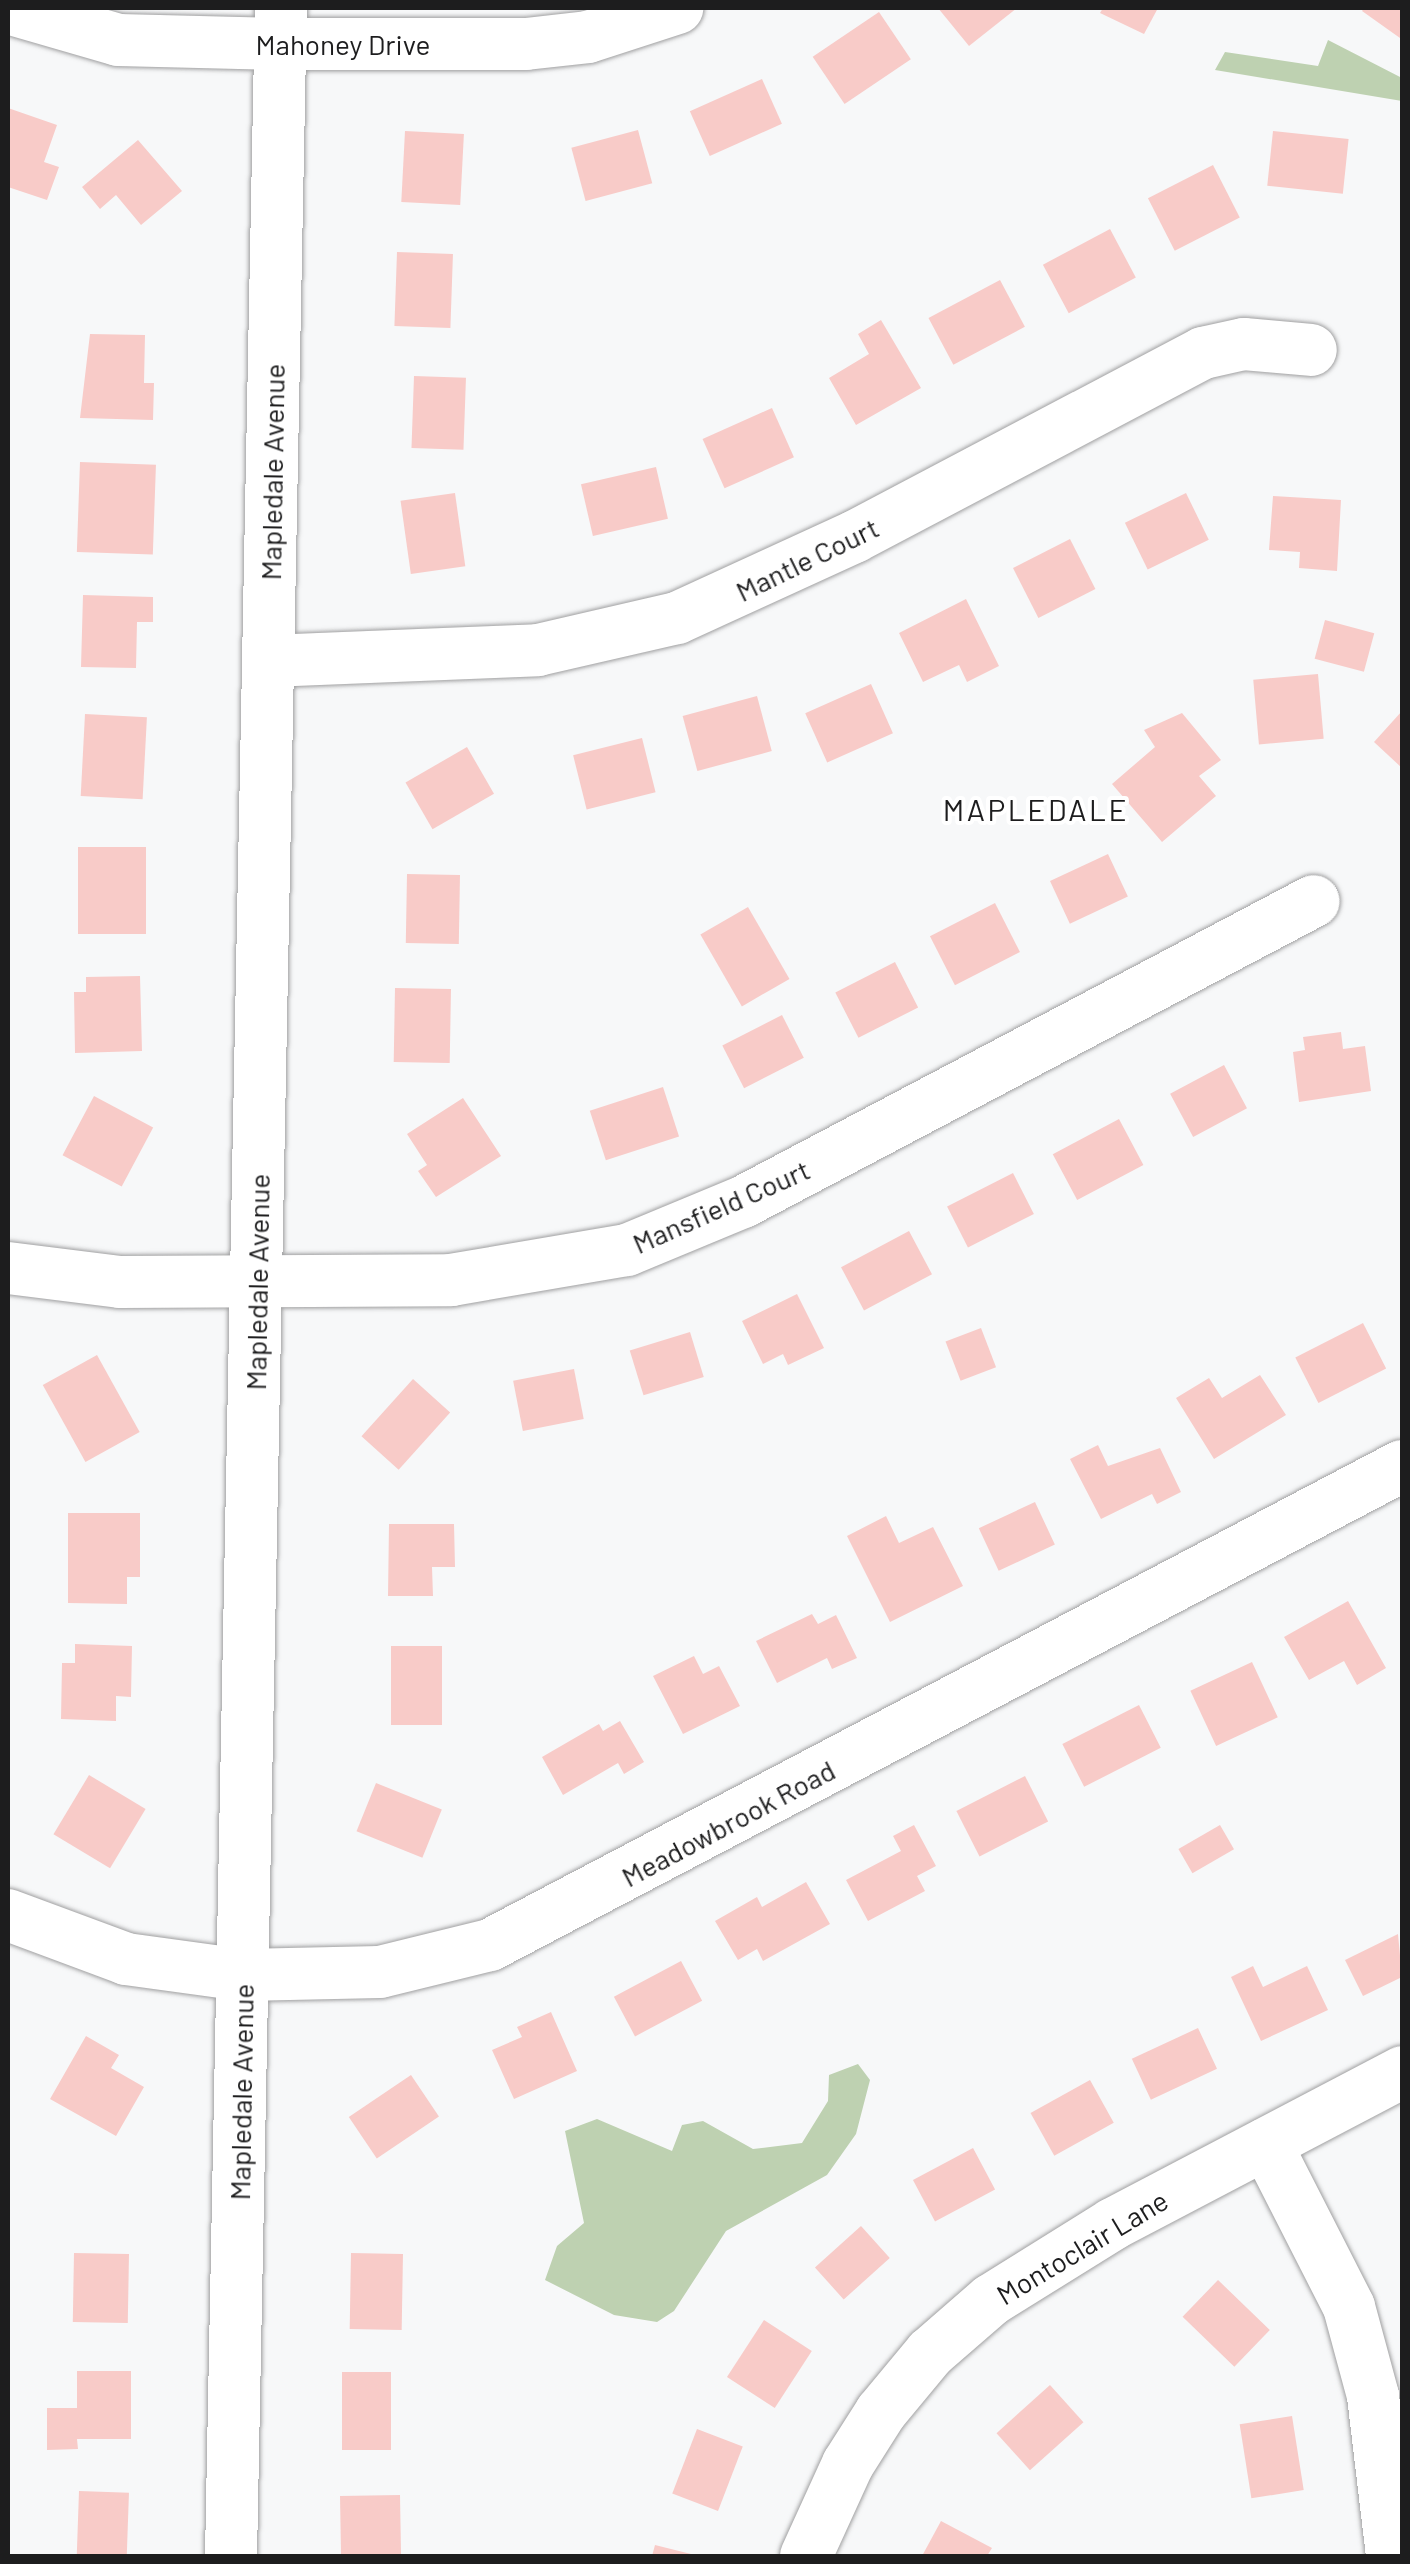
<!DOCTYPE html>
<style>
body{margin:0}
#map{position:relative;width:1410px;height:2564px;overflow:hidden;background:#f7f8f9;font-family:Barlow,sans-serif}
div>[style]{position:absolute}
[style*='--x']{left:calc(var(--x)*1px);top:calc(var(--y)*1px);width:calc(var(--w)*1px);rotate:calc(var(--a)*1deg)}
.green>*{inset:0;background:#bed1b1}
.building>*{inset:0;background:#f8cbc8;transform-origin:0 0}
.roads{filter:drop-shadow(0 0 2px #a0a0a1) drop-shadow(0 0 2px #a0a0a1)}
.minor>*{height:52px;margin:-26px;padding:0 26px;transform-origin:26px;border-radius:26px;background:#fff}
span{translate:-50% -50%;white-space:nowrap;text-align:center;line-height:1.15;-webkit-text-stroke:8px #fff;paint-order:stroke}
.street-label{font-size:28px;color:#1d1d1e}
.neighbourhood-label{font-size:30px;color:#1d1d1e;letter-spacing:2.5px}
.frame{position:absolute;inset:0;border:10px solid #1d1d1e;pointer-events:none}
</style>
<div id="map">
<div class="green">
<i style="clip-path:polygon(1328px 40px,1402px 78px,1402px 101px,1215px 70px,1225px 52px,1318px 66px)"></i>
<i style="clip-path:polygon(858px 2064px,870px 2080px,856px 2134px,827px 2175px,726px 2231px,674px 2311px,657px 2322px,614px 2315px,545px 2280px,557px 2246px,584px 2223px,565px 2131px,597px 2119px,672px 2151px,682px 2125px,703px 2121px,753px 2149px,802px 2143px,828px 2101px,829px 2075px)"></i>
</div>
<div class="building">
<i style="clip-path:polygon(938px 8px,1017px 8px,969px 46px)"></i>
<i style="clip-path:polygon(1103px 8px,1158px 8px,1144px 34px,1100px 13px)"></i>
<i style="clip-path:polygon(1364px 8px,1402px 8px,1400px 38px,1362px 11px)"></i>
<i style="left:879px;top:12px;width:57px;height:80px;rotate:56deg"></i>
<i style="left:762px;top:79px;width:49px;height:79px;rotate:66deg"></i>
<i style="clip-path:polygon(8px 108px,57px 125px,44px 162px,59px 167px,47px 200px,8px 187px)"></i>
<i style="left:638px;top:130px;width:55px;height:69px;rotate:75deg"></i>
<i style="left:405px;top:131px;width:59px;height:71px;rotate:3deg"></i>
<i style="left:1273px;top:131px;width:76px;height:55px;rotate:6deg"></i>
<i style="clip-path:polygon(138px 140px,182px 191px,141px 225px,116px 195px,100px 209px,82px 187px)"></i>
<i style="left:1213px;top:165px;width:59px;height:73px;rotate:63deg"></i>
<i style="left:1110px;top:229px;width:55px;height:76px;rotate:62deg"></i>
<i style="left:397px;top:252px;width:56px;height:74px;rotate:2deg"></i>
<i style="left:1000px;top:280px;width:53px;height:81px;rotate:62deg"></i>
<i style="clip-path:polygon(881px 320px,921px 388px,856px 425px,829px 378px,869px 354px,858px 334px)"></i>
<i style="clip-path:polygon(90px 334px,145px 335px,144px 383px,154px 383px,153px 420px,80px 418px)"></i>
<i style="left:414px;top:376px;width:52px;height:72px;rotate:2deg"></i>
<i style="left:772px;top:408px;width:54px;height:76px;rotate:66deg"></i>
<i style="left:80px;top:462px;width:76px;height:90px;rotate:2deg"></i>
<i style="left:656px;top:467px;width:53px;height:77px;rotate:77deg"></i>
<i style="left:455px;top:493px;width:74px;height:55px;rotate:82deg"></i>
<i style="left:1186px;top:493px;width:52px;height:68px;rotate:64deg"></i>
<i style="clip-path:polygon(1273px 496px,1341px 500px,1337px 571px,1299px 568px,1300px 552px,1269px 550px)"></i>
<i style="left:1070px;top:539px;width:56px;height:64px;rotate:63deg"></i>
<i style="clip-path:polygon(83px 595px,153px 597px,153px 622px,137px 622px,136px 668px,81px 667px)"></i>
<i style="clip-path:polygon(966px 599px,999px 666px,967px 682px,959px 665px,923px 682px,899px 633px)"></i>
<i style="left:1325px;top:620px;width:51px;height:40px;rotate:15deg"></i>
<i style="left:1318px;top:674px;width:65px;height:65px;rotate:85deg"></i>
<i style="left:871px;top:684px;width:54px;height:72px;rotate:66deg"></i>
<i style="left:757px;top:696px;width:57px;height:77px;rotate:75deg"></i>
<i style="clip-path:polygon(1402px 711px,1402px 768px,1374px 742px)"></i>
<i style="clip-path:polygon(1182px 713px,1221px 760px,1199px 776px,1216px 796px,1162px 842px,1112px 784px,1155px 747px,1144px 730px)"></i>
<i style="left:85px;top:714px;width:62px;height:82px;rotate:3deg"></i>
<i style="left:642px;top:738px;width:56px;height:71px;rotate:76deg"></i>
<i style="left:467px;top:747px;width:54px;height:71px;rotate:60deg"></i>
<i style="left:78px;top:847px;width:68px;height:87px"></i>
<i style="left:1108px;top:854px;width:47px;height:64px;rotate:65deg"></i>
<i style="left:407px;top:874px;width:53px;height:69px;rotate:1deg"></i>
<i style="left:995px;top:903px;width:55px;height:73px;rotate:63deg"></i>
<i style="left:748px;top:907px;width:83px;height:55px;rotate:60deg"></i>
<i style="left:895px;top:962px;width:51px;height:67px;rotate:63deg"></i>
<i style="clip-path:polygon(140px 976px,142px 1051px,75px 1053px,74px 992px,86px 992px,86px 977px)"></i>
<i style="left:395px;top:988px;width:56px;height:74px;rotate:1deg"></i>
<i style="left:782px;top:1015px;width:48px;height:67px;rotate:63deg"></i>
<i style="clip-path:polygon(1341px 1032px,1343px 1049px,1365px 1046px,1371px 1091px,1299px 1102px,1293px 1052px,1305px 1050px,1303px 1037px)"></i>
<i style="left:1224px;top:1065px;width:49px;height:61px;rotate:62deg"></i>
<i style="left:663px;top:1087px;width:52px;height:77px;rotate:72deg"></i>
<i style="left:94px;top:1096px;width:67px;height:67px;rotate:28deg"></i>
<i style="clip-path:polygon(463px 1098px,501px 1156px,436px 1197px,418px 1171px,427px 1165px,407px 1134px)"></i>
<i style="left:1119px;top:1119px;width:52px;height:75px;rotate:62deg"></i>
<i style="left:1013px;top:1173px;width:46px;height:74px;rotate:63deg"></i>
<i style="left:909px;top:1231px;width:49px;height:77px;rotate:62deg"></i>
<i style="clip-path:polygon(797px 1294px,824px 1348px,788px 1365px,783px 1354px,763px 1364px,742px 1321px)"></i>
<i style="left:1363px;top:1323px;width:51px;height:76px;rotate:63deg"></i>
<i style="left:981px;top:1328px;width:42px;height:38px;rotate:69deg"></i>
<i style="left:690px;top:1332px;width:47px;height:63px;rotate:73deg"></i>
<i style="left:97px;top:1355px;width:88px;height:62px;rotate:61deg"></i>
<i style="left:574px;top:1369px;width:51px;height:62px;rotate:79deg"></i>
<i style="clip-path:polygon(1260px 1375px,1286px 1415px,1214px 1459px,1176px 1398px,1209px 1378px,1222px 1398px)"></i>
<i style="left:413px;top:1379px;width:50px;height:77px;rotate:42deg"></i>
<i style="clip-path:polygon(1098px 1445px,1108px 1466px,1160px 1448px,1181px 1492px,1157px 1504px,1152px 1494px,1101px 1519px,1070px 1459px)"></i>
<i style="left:1035px;top:1502px;width:47px;height:62px;rotate:65deg"></i>
<i style="clip-path:polygon(68px 1513px,140px 1513px,140px 1577px,127px 1577px,127px 1604px,68px 1603px)"></i>
<i style="clip-path:polygon(886px 1516px,899px 1543px,933px 1527px,963px 1586px,890px 1622px,847px 1536px)"></i>
<i style="clip-path:polygon(389px 1524px,454px 1524px,455px 1567px,432px 1567px,433px 1596px,388px 1596px)"></i>
<i style="clip-path:polygon(1348px 1601px,1386px 1668px,1357px 1685px,1344px 1661px,1309px 1680px,1284px 1637px)"></i>
<i style="clip-path:polygon(812px 1614px,818px 1624px,836px 1615px,857px 1658px,832px 1669px,827px 1658px,777px 1683px,756px 1641px)"></i>
<i style="clip-path:polygon(75px 1644px,132px 1646px,131px 1697px,116px 1696px,116px 1721px,61px 1719px,62px 1663px,75px 1663px)"></i>
<i style="left:391px;top:1646px;width:51px;height:79px"></i>
<i style="clip-path:polygon(694px 1656px,703px 1674px,719px 1666px,740px 1706px,683px 1734px,653px 1676px)"></i>
<i style="left:1252px;top:1662px;width:61px;height:68px;rotate:65deg"></i>
<i style="left:1139px;top:1705px;width:48px;height:86px;rotate:63deg"></i>
<i style="clip-path:polygon(620px 1721px,644px 1762px,624px 1774px,618px 1763px,563px 1795px,542px 1757px,599px 1724px,603px 1731px)"></i>
<i style="left:89px;top:1775px;width:66px;height:69px;rotate:31deg"></i>
<i style="left:1025px;top:1776px;width:51px;height:77px;rotate:63deg"></i>
<i style="left:376px;top:1783px;width:71px;height:52px;rotate:22deg"></i>
<i style="clip-path:polygon(914px 1825px,936px 1866px,917px 1876px,925px 1891px,868px 1921px,846px 1880px,901px 1851px,893px 1836px)"></i>
<i style="left:1220px;top:1825px;width:28px;height:48px;rotate:60deg"></i>
<i style="clip-path:polygon(806px 1882px,830px 1924px,763px 1961px,757px 1949px,738px 1960px,715px 1921px,757px 1897px,762px 1907px)"></i>
<i style="clip-path:polygon(1398px 1934px,1402px 1977px,1363px 1996px,1345px 1960px)"></i>
<i style="left:681px;top:1961px;width:45px;height:76px;rotate:62deg"></i>
<i style="clip-path:polygon(1253px 1966px,1263px 1987px,1307px 1966px,1328px 2010px,1261px 2041px,1231px 1977px)"></i>
<i style="clip-path:polygon(551px 2012px,577px 2071px,514px 2099px,492px 2050px,522px 2037px,517px 2027px)"></i>
<i style="left:1198px;top:2028px;width:45px;height:73px;rotate:65deg"></i>
<i style="clip-path:polygon(86px 2036px,119px 2055px,111px 2068px,144px 2087px,116px 2136px,50px 2099px)"></i>
<i style="left:411px;top:2075px;width:50px;height:75px;rotate:56deg"></i>
<i style="left:1090px;top:2080px;width:49px;height:68px;rotate:61deg"></i>
<i style="left:973px;top:2148px;width:47px;height:68px;rotate:62deg"></i>
<i style="left:861px;top:2226px;width:43px;height:62px;rotate:48deg"></i>
<i style="left:74px;top:2253px;width:55px;height:69px;rotate:1deg"></i>
<i style="left:351px;top:2253px;width:52px;height:76px;rotate:1deg"></i>
<i style="left:1218px;top:2280px;width:72px;height:51px;rotate:44deg"></i>
<i style="left:764px;top:2320px;width:57px;height:68px;rotate:33deg"></i>
<i style="clip-path:polygon(77px 2371px,131px 2371px,131px 2439px,77px 2439px,78px 2449px,47px 2450px,47px 2408px,77px 2408px)"></i>
<i style="left:342px;top:2372px;width:49px;height:78px"></i>
<i style="left:1050px;top:2385px;width:50px;height:72px;rotate:48deg"></i>
<i style="left:1292px;top:2416px;width:75px;height:53px;rotate:81deg"></i>
<i style="left:697px;top:2429px;width:49px;height:69px;rotate:21deg"></i>
<i style="left:79px;top:2491px;width:50px;height:65px;rotate:2deg"></i>
<i style="left:400px;top:2495px;width:61px;height:60px;rotate:89deg"></i>
<i style="clip-path:polygon(941px 2521px,992px 2548px,987px 2556px,922px 2556px)"></i>
<i style="clip-path:polygon(655px 2545px,695px 2555px,695px 2556px,652px 2556px)"></i>
</div>
<div class="roads">
<div class="minor">
<i style="--x:8;--y:8;--w:115;--a:16.2"></i>
<i style="--x:118;--y:40;--w:162;--a:1.4"></i>
<i style="--x:280;--y:44;--w:246;--a:0"></i>
<i style="--x:526;--y:44;--w:62;--a:-6.4"></i>
<i style="--x:588;--y:37;--w:94;--a:-18"></i>
<i style="--x:269;--y:661;--w:269;--a:-2.3"></i>
<i style="--x:538;--y:650;--w:143;--a:-13"></i>
<i style="--x:677;--y:618;--w:195;--a:-24.6"></i>
<i style="--x:854;--y:537;--w:395;--a:-27.8"></i>
<i style="--x:1203;--y:353;--w:42;--a:-12.4"></i>
<i style="--x:1244;--y:344;--w:67;--a:5.1"></i>
<i style="--x:8;--y:1268;--w:113;--a:7.1"></i>
<i style="--x:120;--y:1282;--w:331;--a:-0.3"></i>
<i style="--x:451;--y:1280;--w:179;--a:-9.7"></i>
<i style="--x:627;--y:1250;--w:126;--a:-22.5"></i>
<i style="--x:743;--y:1202;--w:645;--a:-27.8"></i>
<i style="--x:8;--y:1915;--w:126;--a:20.4"></i>
<i style="--x:126;--y:1959;--w:118;--a:7.8"></i>
<i style="--x:243;--y:1975;--w:137;--a:-1.3"></i>
<i style="--x:380;--y:1972;--w:113;--a:-13.8"></i>
<i style="--x:490;--y:1945;--w:1030;--a:-27.71"></i>
<i style="--x:1266;--y:2144;--w:183;--a:63"></i>
<i style="--x:1349;--y:2307;--w:92;--a:74.9"></i>
<i style="--x:1373;--y:2396;--w:161;--a:83.2"></i>
<i style="--x:231;--y:2556;--w:2548;--a:-88.88"></i>
<i style="--x:806;--y:2556;--w:101;--a:-65.5"></i>
<i style="--x:848;--y:2464;--w:62;--a:-57.6"></i>
<i style="--x:881;--y:2412;--w:77;--a:-50.3"></i>
<i style="--x:930;--y:2353;--w:81;--a:-41"></i>
<i style="--x:991;--y:2300;--w:144;--a:-31.9"></i>
<i style="--x:1113;--y:2224;--w:327;--a:-27.7"></i>
</div>
</div>
<div class="street-label">
<span style="left:343px;top:44px">Mahoney Drive</span>
<span style="left:272px;top:472px;rotate:-89deg">Mapledale Avenue</span>
<span style="left:807px;top:559px;rotate:-26deg">Mantle Court</span>
<span style="left:721px;top:1206px;rotate:-24deg">Mansfield Court</span>
<span style="left:257px;top:1282px;rotate:-89deg">Mapledale Avenue</span>
<span style="left:728px;top:1823px;rotate:-28deg">Meadowbrook Road</span>
<span style="left:241px;top:2092px;rotate:-89deg">Mapledale Avenue</span>
<span style="left:1082px;top:2247px;rotate:-31deg">Montoclair Lane</span>
</div>
<div class="neighbourhood-label">
<span style="left:1036px;top:809px">MAPLEDALE</span>
</div>
<div class="frame"></div>
</div>
